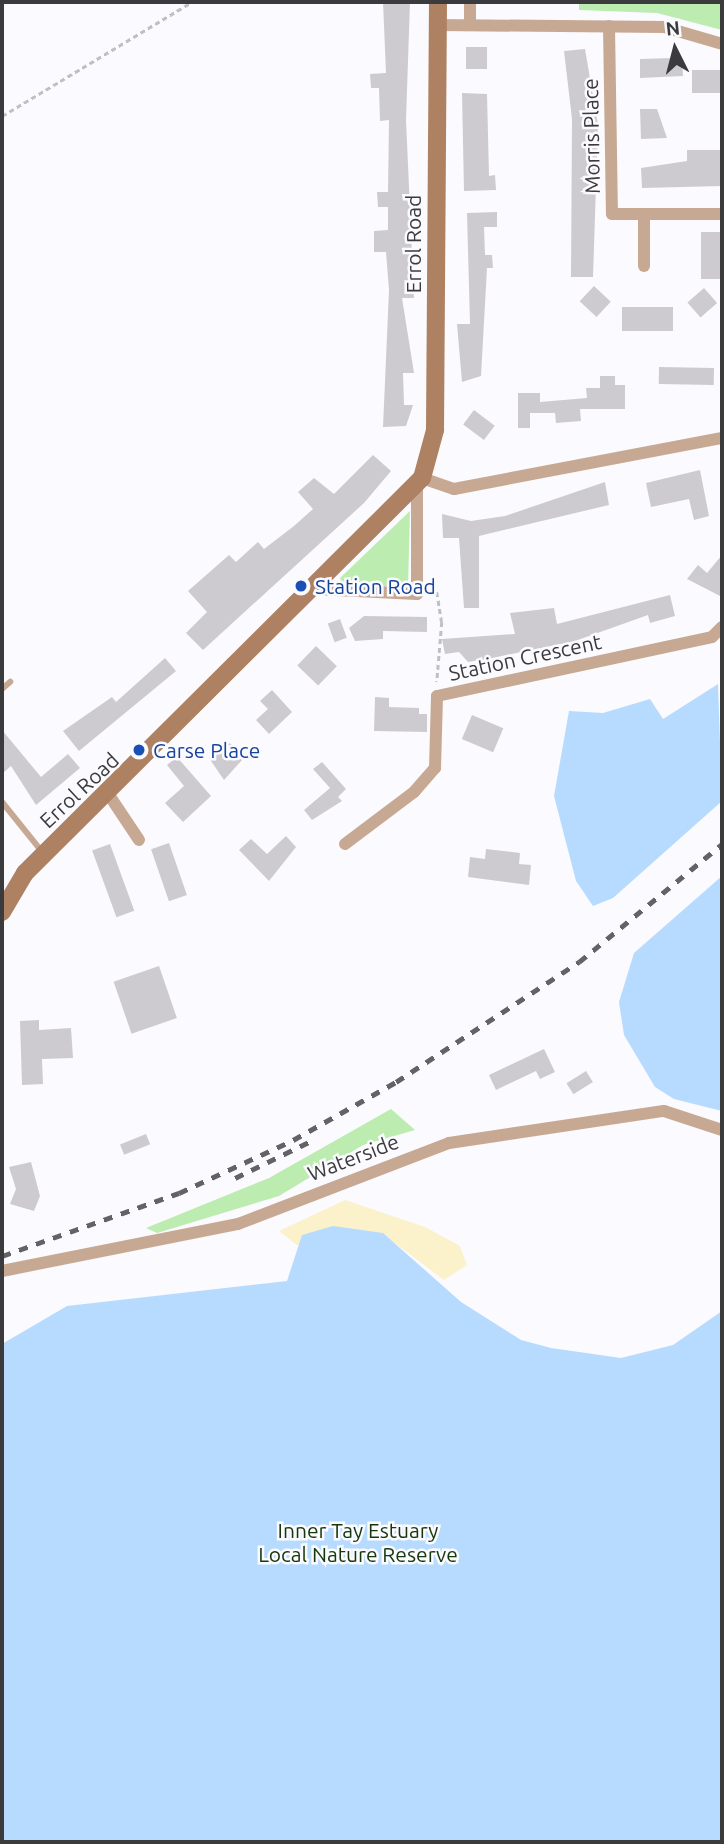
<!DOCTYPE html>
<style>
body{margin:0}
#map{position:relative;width:724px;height:1844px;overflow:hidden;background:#fafaff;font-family:Ubuntu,sans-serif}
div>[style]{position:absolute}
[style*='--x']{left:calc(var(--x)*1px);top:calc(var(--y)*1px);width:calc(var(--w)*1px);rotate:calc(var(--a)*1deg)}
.green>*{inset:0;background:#bdecb0}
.sand>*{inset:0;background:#fbf1cb}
.water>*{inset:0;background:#b7dbfe}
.building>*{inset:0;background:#cdcbcf;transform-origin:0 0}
.path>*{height:2.5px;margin-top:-1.25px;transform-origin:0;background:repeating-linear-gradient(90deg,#c0c0c4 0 5px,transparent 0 8.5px)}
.lane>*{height:6px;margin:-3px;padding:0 3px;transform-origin:3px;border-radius:3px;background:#c7a993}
.street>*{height:12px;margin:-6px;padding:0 6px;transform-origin:6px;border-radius:6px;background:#c7a993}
.secondary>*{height:18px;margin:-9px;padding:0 9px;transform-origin:9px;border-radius:9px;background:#ad8161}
.rail>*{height:4.5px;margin-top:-2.25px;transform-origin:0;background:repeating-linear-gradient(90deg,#636366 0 9px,transparent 0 18px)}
.dots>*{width:19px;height:19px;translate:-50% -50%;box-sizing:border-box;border:4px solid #fafaff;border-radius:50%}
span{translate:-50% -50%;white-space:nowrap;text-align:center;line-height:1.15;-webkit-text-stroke:5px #fafaff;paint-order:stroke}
.street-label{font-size:21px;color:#3b3b3d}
.transit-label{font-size:21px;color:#164399}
.left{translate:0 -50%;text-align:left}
.park-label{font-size:21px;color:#15370a}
.frame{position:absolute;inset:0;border:4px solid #3b3b3d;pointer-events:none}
.north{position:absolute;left:640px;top:14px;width:70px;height:70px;-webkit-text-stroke:5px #fafaff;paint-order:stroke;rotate:354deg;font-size:19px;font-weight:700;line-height:28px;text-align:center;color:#3b3b3d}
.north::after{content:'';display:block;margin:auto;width:24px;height:32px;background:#3b3b3d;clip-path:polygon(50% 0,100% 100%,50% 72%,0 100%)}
</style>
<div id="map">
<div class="green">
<i style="clip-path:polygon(579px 2px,722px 2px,722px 30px,657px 13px,579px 10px)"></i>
<i style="clip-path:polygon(410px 511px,408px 586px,344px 587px,340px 578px)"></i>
<i style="clip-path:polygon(391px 1109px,415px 1130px,363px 1145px,279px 1196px,157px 1233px,146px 1228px,269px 1178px)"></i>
</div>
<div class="sand">
<i style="clip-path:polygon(345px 1200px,425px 1227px,460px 1246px,467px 1265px,444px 1280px,395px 1243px,297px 1245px,279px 1231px)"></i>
</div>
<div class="water">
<i style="clip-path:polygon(718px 684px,722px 801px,613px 898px,593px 906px,576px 881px,554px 796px,569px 711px,603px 713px,650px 699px,663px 719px)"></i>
<i style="clip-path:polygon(722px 876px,722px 1111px,674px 1099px,655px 1087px,624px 1035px,619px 1002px,634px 953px)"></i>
<i style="clip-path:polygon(333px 1226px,383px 1233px,461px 1302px,521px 1340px,551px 1348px,621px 1358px,673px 1345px,722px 1311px,722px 1842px,2px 1842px,2px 1344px,67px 1306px,287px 1281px,302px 1235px)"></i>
</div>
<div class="building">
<i style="clip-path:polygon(383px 2px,410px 2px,406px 120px,414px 298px,402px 298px,414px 373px,403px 373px,404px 405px,413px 405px,406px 426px,383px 427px,389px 290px,386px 252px,374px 252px,374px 231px,388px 230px,388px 207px,378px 207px,377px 192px,388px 192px,389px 120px,380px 121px,379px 88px,371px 88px,370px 74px,386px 73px)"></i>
<i style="left:466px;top:47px;width:21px;height:22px"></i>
<i style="clip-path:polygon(585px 49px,598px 125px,593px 277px,571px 277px,572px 119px,564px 51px)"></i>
<i style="clip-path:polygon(672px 58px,682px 58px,683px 76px,640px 78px,640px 59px)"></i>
<i style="left:722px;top:70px;width:23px;height:30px;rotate:90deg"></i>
<i style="clip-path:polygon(462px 93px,487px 94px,489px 176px,495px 175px,496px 190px,464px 191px)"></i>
<i style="clip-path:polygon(640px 109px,657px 109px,667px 138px,641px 139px)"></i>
<i style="clip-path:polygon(687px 150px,722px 150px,722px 186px,642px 188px,641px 168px,687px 161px)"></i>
<i style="clip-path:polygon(497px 212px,497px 227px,484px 227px,485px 255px,492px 255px,493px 268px,487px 268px,481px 376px,462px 382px,457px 324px,470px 324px,467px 213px)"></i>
<i style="left:701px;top:232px;width:21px;height:47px"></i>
<i style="left:594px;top:286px;width:23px;height:21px;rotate:43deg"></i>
<i style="left:704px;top:288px;width:20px;height:22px;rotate:49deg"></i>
<i style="left:622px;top:307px;width:51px;height:24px"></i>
<i style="left:659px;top:367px;width:55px;height:17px;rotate:1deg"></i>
<i style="clip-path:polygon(600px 376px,615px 376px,615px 385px,625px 385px,625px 409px,580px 409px,581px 421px,556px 423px,555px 413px,530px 413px,530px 428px,518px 428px,518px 393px,540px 393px,540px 402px,587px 398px,586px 388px,600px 388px)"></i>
<i style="left:474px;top:410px;width:26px;height:18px;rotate:37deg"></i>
<i style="clip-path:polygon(373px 455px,391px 471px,364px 503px,203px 650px,186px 633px,207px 612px,188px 591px,229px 555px,236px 562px,258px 542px,264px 549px,294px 526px,313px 509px,298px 492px,314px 478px,334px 494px)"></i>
<i style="clip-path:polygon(700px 470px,709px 516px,694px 520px,689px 499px,651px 507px,646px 483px)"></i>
<i style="clip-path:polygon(605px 482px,609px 505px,479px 536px,479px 608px,464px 608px,459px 538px,443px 538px,442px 514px,471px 521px,505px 516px)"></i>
<i style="clip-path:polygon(722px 555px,722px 597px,687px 579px,698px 565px,707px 573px)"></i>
<i style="clip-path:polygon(670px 595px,675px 616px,650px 623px,648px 615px,575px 641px,492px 658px,468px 662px,459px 652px,445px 654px,442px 639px,515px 634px,510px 613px,554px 608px,557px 624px)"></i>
<i style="clip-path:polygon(364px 616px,427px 617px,427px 632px,383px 631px,383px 639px,355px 641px,349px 628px)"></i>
<i style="left:340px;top:619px;width:20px;height:13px;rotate:70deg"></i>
<i style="left:316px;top:646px;width:29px;height:27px;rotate:44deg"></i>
<i style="clip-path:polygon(165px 658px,176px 671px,79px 751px,63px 731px,112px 697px,116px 702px)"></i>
<i style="clip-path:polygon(272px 690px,292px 712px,269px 734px,256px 720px,268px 709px,260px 701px)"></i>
<i style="clip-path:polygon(375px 697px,389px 698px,389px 707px,419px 708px,419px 714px,427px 714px,427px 732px,374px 731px)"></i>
<i style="left:472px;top:715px;width:34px;height:26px;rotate:23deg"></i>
<i style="clip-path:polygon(2px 730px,41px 777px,68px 754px,80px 768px,36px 805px,11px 766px,2px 774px)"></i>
<i style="clip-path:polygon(230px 743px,242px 760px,224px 780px,209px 758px)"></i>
<i style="clip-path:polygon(177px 757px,211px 796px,183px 822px,165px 803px,184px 786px,167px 765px)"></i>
<i style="clip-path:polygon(322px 762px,346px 789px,338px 797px,342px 801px,312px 820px,304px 810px,330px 788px,313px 769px)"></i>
<i style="clip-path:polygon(286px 836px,296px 847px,269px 881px,239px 850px,251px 839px,267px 854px)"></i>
<i style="left:169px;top:843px;width:55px;height:19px;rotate:71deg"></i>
<i style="left:110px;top:844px;width:71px;height:19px;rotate:70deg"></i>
<i style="clip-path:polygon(486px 849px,520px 853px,519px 864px,531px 865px,529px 885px,468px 877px,470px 857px,485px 859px)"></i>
<i style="left:159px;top:966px;width:55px;height:48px;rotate:71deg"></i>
<i style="clip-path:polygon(39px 1020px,39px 1030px,71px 1028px,73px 1058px,42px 1059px,43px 1084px,22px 1085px,20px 1021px)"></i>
<i style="clip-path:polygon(544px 1049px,555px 1072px,540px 1079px,536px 1071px,496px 1090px,489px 1075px)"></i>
<i style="left:586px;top:1071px;width:13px;height:23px;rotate:58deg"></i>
<i style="left:146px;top:1134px;width:11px;height:28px;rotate:68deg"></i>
<i style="clip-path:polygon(31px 1162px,40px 1196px,34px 1211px,10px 1204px,16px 1189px,9px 1167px)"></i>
</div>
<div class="path">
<i style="--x:2;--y:116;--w:222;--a:-31"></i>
<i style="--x:430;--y:591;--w:7;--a:8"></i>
<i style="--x:437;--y:592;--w:30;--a:81"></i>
<i style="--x:442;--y:622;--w:60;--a:94.8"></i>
</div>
<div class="lane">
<i style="--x:2;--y:689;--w:11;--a:-41"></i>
<i style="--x:2;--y:802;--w:65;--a:51.2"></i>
</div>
<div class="street">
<i style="--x:438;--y:25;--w:226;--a:0.5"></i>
<i style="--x:664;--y:27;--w:60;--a:16.3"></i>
<i style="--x:470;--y:25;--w:23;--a:-90"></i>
<i style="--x:609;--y:26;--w:188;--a:89.1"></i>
<i style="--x:612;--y:214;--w:110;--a:0"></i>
<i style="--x:644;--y:214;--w:52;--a:90"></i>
<i style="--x:422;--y:478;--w:34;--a:19"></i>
<i style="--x:454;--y:489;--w:273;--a:-10.8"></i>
<i style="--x:315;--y:589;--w:102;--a:2.8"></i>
<i style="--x:417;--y:594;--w:112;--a:-90"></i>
<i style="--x:109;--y:795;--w:54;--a:56.3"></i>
<i style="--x:345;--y:844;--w:86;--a:-37"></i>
<i style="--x:414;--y:792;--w:32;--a:-49"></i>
<i style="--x:435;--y:768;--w:72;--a:-88.4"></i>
<i style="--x:437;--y:696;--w:281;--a:-12.1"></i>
<i style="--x:712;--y:637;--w:14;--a:-45"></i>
<i style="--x:2;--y:1271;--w:241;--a:-11.3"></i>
<i style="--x:238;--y:1224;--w:226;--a:-21"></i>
<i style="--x:449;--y:1143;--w:217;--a:-8.5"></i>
<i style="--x:664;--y:1111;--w:61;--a:18.1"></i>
</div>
<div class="secondary">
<i style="--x:2;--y:912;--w:45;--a:-59.5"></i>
<i style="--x:25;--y:873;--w:560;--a:-44.86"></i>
<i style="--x:422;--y:478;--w:50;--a:-74.8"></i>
<i style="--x:435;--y:430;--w:428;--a:-89.6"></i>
</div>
<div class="rail">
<i style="--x:235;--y:1178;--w:85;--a:-26"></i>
<i style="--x:2;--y:1256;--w:188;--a:-19.6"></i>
<i style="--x:179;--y:1193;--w:126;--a:-24.9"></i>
<i style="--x:293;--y:1140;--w:118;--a:-29.4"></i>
<i style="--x:396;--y:1082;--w:219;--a:-33.3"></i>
<i style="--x:579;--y:962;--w:185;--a:-39.5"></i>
</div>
<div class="dots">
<i style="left:301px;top:586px;background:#1a4fb4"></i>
<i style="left:139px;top:750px;background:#1a4fb4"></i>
</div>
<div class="street-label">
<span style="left:591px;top:136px;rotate:-91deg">Morris Place</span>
<span style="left:413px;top:244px;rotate:-90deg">Errol Road</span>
<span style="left:525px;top:657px;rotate:-12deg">Station Crescent</span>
<span style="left:79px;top:790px;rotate:-43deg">Errol Road</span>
<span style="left:353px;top:1157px;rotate:-21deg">Waterside</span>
</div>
<div class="transit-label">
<span class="left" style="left:315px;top:586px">Station Road</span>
<span class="left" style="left:153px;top:750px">Carse Place</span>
</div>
<div class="park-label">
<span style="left:358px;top:1542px">Inner Tay Estuary<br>Local Nature Reserve</span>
</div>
<div class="frame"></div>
<div class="north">N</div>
</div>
